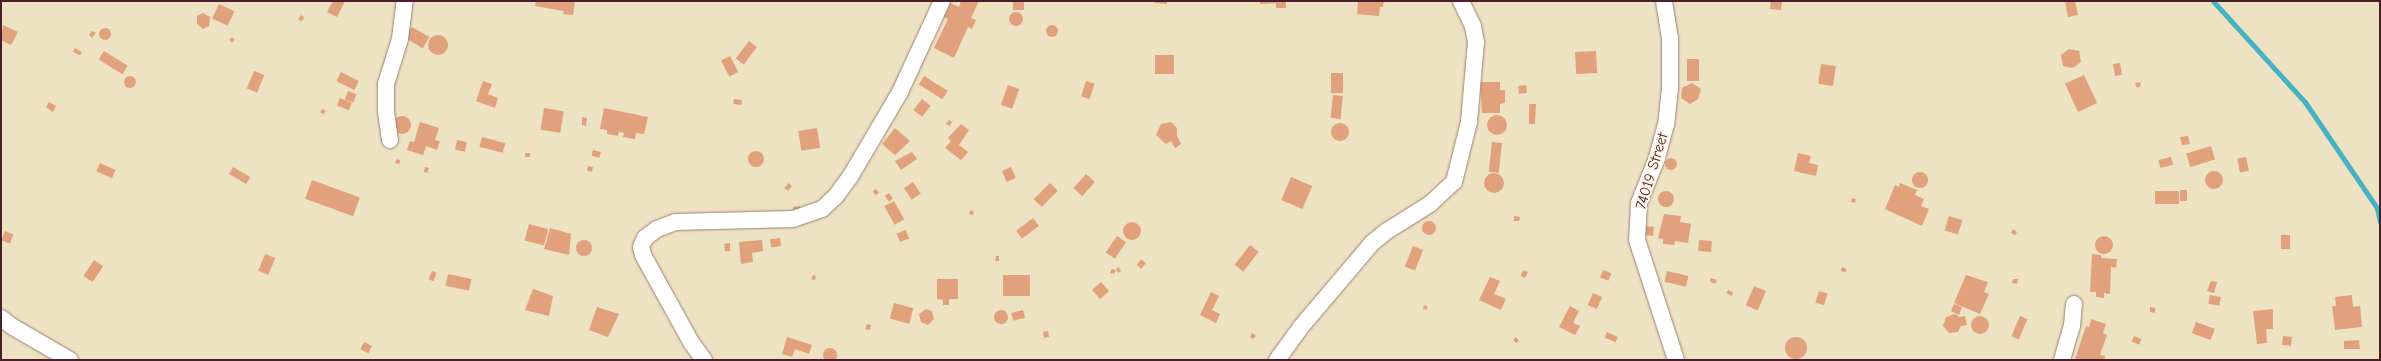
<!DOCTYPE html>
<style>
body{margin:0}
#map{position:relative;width:2381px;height:361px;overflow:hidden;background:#ede2c1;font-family:"Comic Neue",sans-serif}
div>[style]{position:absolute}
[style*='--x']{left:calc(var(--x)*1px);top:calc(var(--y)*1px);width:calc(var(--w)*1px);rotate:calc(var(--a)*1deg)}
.stream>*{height:5px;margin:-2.5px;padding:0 2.5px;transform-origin:2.5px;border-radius:2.5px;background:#46b2c4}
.building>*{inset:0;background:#e1a17c;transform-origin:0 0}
.round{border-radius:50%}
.roads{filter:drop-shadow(0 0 1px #9c8076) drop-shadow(0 0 1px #9c8076)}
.minor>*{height:16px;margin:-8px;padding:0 8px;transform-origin:8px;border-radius:8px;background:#fff}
span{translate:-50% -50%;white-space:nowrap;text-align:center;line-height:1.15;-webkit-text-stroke:4px #fcf5e5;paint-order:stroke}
.street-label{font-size:15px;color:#4a1f2b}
.frame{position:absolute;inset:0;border:2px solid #4a1f2b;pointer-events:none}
</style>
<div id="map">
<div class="stream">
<i style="--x:2213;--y:1;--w:137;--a:47.7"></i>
<i style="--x:2305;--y:102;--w:128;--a:55.8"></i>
<i style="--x:2377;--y:208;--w:14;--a:78"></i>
</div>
<div class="building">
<i style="clip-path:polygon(333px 1px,345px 1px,337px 17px,327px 12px)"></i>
<i style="clip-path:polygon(536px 1px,575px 1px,573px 15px,563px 14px,564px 11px,535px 6px)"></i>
<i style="clip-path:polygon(961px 1px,979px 1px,971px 18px,976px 20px,972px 29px,968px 27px,954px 58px,934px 48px,948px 19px,941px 16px,948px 2px,959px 7px)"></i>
<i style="left:1013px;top:1px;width:11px;height:9px"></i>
<i style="clip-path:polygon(1155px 1px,1167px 1px,1167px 4px,1155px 3px)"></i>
<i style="clip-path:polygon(1260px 1px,1286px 1px,1286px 8px,1276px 8px,1276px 3px,1260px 4px)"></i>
<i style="clip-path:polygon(1358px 1px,1384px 1px,1383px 7px,1380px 7px,1379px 16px,1357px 14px)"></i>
<i style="clip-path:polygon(1771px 1px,1782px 1px,1781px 10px,1770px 9px)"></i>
<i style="clip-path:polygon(2065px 1px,2075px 1px,2078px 15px,2068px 17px)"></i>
<i style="left:219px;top:4px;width:17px;height:16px;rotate:25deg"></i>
<i class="round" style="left:1009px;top:12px;width:14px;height:14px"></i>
<i style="clip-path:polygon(203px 13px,210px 17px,209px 26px,203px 29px,197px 24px,197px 16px)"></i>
<i style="left:301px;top:15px;width:4px;height:5px;rotate:34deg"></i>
<i class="round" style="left:1046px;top:25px;width:12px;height:12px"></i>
<i style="clip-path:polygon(3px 25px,18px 32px,11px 45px,1px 40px)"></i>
<i style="left:412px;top:27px;width:20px;height:13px;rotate:30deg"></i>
<i class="round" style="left:99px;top:28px;width:12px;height:12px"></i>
<i style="clip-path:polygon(92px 31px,96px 33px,92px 38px,89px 35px)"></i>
<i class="round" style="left:428px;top:35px;width:20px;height:20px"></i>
<i style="left:232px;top:37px;width:4px;height:4px;rotate:45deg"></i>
<i style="left:749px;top:41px;width:10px;height:22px;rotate:37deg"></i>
<i style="left:75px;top:48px;width:8px;height:4px;rotate:30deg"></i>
<i style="clip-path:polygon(2069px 49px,2079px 51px,2081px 62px,2073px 68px,2063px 66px,2061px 55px)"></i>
<i style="left:104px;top:51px;width:28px;height:10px;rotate:32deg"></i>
<i style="left:1596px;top:51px;width:22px;height:21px;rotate:87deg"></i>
<i style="left:1155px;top:55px;width:19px;height:19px"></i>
<i style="left:730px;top:56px;width:18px;height:10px;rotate:63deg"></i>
<i style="left:1687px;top:59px;width:12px;height:22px"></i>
<i style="left:2120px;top:63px;width:12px;height:7px;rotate:81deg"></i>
<i style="left:1821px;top:64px;width:15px;height:20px;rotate:8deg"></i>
<i style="left:254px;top:71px;width:11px;height:19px;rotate:22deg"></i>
<i style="left:341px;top:72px;width:20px;height:10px;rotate:27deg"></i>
<i style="left:1331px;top:73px;width:12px;height:20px"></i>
<i style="left:2084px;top:75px;width:31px;height:21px;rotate:65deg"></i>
<i class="round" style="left:124px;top:76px;width:12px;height:12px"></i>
<i style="left:924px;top:76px;width:28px;height:10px;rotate:32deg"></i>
<i style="clip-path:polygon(483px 81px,492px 84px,488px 94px,498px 98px,495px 108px,476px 101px)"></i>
<i style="left:1086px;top:81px;width:9px;height:16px;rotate:18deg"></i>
<i style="clip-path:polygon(1480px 82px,1500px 82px,1500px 90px,1505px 90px,1505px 103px,1500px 104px,1500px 113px,1482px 113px)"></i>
<i style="clip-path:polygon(2140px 82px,2141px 86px,2137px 88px,2135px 83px)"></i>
<i style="clip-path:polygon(1692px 83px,1701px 89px,1698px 99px,1690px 104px,1681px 98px,1682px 88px)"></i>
<i style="left:1008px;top:85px;width:12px;height:21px;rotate:20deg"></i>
<i style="left:1526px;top:85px;width:8px;height:8px;rotate:83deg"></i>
<i style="left:348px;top:91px;width:9px;height:9px;rotate:21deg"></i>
<i style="left:1333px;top:95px;width:10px;height:23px;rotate:6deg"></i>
<i style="left:340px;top:98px;width:13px;height:8px;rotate:23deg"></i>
<i style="left:734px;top:99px;width:8px;height:5px;rotate:7deg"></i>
<i style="left:922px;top:99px;width:11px;height:14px;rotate:38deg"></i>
<i style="clip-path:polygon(49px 102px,56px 106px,53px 112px,46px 107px)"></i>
<i style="clip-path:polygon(1529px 104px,1536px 104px,1535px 124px,1529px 124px)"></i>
<i style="left:544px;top:108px;width:20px;height:22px;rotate:9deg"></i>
<i style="clip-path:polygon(604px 108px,648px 117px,644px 134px,636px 133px,635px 139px,623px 137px,624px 133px,619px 132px,618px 136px,607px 134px,607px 130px,600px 129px)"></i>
<i style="left:322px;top:109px;width:4px;height:4px;rotate:27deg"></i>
<i class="round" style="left:1487px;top:115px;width:20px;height:20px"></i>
<i class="round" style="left:393px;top:116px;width:18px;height:18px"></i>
<i style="clip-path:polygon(582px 117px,587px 118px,586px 126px,582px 125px)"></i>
<i style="clip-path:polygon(949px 120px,952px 122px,950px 126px,946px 124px)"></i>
<i style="clip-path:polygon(420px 122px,439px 128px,435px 140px,440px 141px,437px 150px,426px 146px,423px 155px,407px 150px,410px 141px,414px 142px)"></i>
<i style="clip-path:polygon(1171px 122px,1177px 128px,1177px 136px,1181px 144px,1175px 148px,1171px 141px,1166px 144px,1156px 135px,1161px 124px)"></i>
<i class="round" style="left:1331px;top:123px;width:18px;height:18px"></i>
<i style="clip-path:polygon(961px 124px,969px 130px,959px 145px,968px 152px,961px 160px,945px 148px,951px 141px,948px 138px)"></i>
<i style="left:817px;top:128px;width:20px;height:19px;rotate:81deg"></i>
<i style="clip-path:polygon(895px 128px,910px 141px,895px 155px,882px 144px)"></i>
<i style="clip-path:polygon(2188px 136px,2190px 144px,2182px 145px,2180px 137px)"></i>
<i style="left:482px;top:137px;width:24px;height:10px;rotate:15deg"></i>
<i style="left:457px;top:140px;width:10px;height:10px;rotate:11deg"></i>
<i style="left:1492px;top:142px;width:10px;height:30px;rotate:6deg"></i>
<i style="left:2211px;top:146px;width:14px;height:26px;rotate:73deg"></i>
<i style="left:593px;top:150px;width:8px;height:6px;rotate:14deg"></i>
<i class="round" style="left:748px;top:151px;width:16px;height:16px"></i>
<i style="clip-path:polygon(912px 152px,917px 159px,901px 170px,895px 161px)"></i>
<i style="left:525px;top:153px;width:5px;height:4px"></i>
<i style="clip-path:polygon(1798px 153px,1811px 156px,1809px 163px,1818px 165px,1816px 176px,1794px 171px)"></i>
<i style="left:2171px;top:157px;width:8px;height:13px;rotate:76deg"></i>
<i style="left:2246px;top:157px;width:14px;height:9px;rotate:78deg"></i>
<i class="round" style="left:1665px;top:158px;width:12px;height:12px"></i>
<i style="left:397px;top:159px;width:4px;height:4px;rotate:27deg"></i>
<i style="left:100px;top:163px;width:17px;height:9px;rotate:24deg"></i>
<i style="left:588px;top:166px;width:5px;height:5px;rotate:11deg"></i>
<i style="left:233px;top:167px;width:20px;height:8px;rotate:30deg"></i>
<i style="clip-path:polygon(425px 167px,429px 168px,427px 173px,424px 172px)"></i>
<i style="left:1011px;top:167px;width:12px;height:10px;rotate:66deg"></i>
<i class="round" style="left:2205px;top:171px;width:18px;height:18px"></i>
<i class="round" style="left:1912px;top:172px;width:16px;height:16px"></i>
<i class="round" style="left:1484px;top:173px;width:20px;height:20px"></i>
<i style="left:1086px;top:174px;width:12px;height:19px;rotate:42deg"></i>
<i style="left:1291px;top:177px;width:23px;height:25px;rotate:23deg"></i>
<i style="left:312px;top:180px;width:51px;height:20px;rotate:20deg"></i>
<i style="left:913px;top:182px;width:14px;height:11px;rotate:56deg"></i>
<i style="clip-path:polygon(789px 183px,792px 186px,788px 191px,784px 188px)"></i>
<i style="left:1050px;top:183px;width:11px;height:23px;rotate:45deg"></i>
<i style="clip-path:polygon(1900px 183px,1917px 190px,1915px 195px,1924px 199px,1921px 206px,1929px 209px,1922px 226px,1885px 209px,1895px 185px,1899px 187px)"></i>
<i style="clip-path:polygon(876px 189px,879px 193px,875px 195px,873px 191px)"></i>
<i style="left:2180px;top:190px;width:7px;height:11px"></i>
<i class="round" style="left:1658px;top:191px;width:16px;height:16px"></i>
<i style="left:2179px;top:191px;width:13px;height:24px;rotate:90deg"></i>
<i style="left:889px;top:193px;width:7px;height:5px;rotate:56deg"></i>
<i style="left:1852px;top:198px;width:4px;height:4px;rotate:14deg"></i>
<i style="left:894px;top:201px;width:21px;height:11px;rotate:61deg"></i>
<i style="clip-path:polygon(800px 206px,801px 213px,793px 214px,793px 207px)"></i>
<i style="left:971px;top:210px;width:4px;height:4px;rotate:34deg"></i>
<i style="clip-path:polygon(1664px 214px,1681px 216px,1680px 222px,1691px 224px,1688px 243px,1675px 241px,1674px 245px,1663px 244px,1663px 239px,1658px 238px)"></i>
<i style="clip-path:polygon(1514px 216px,1520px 217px,1519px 221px,1514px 221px)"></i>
<i style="left:1949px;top:216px;width:14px;height:15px;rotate:17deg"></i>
<i style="left:1033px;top:218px;width:10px;height:21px;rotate:53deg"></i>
<i class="round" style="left:1422px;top:221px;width:14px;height:14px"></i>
<i class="round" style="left:1123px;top:222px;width:18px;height:18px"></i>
<i style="left:529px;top:224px;width:20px;height:17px;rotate:15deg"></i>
<i style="left:1645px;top:226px;width:9px;height:9px;rotate:6deg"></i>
<i style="clip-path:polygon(550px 228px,571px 234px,569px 255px,544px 249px)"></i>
<i style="clip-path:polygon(2013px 229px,2017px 232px,2015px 235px,2011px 233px)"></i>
<i style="left:906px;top:230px;width:9px;height:10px;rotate:69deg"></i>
<i style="left:5px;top:231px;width:9px;height:10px;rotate:21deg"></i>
<i style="left:2281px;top:235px;width:9px;height:14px"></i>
<i style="left:1117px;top:236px;width:11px;height:20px;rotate:34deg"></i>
<i class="round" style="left:2095px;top:236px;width:18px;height:18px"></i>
<i style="left:780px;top:238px;width:8px;height:10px;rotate:83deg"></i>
<i class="round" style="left:576px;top:240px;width:16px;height:16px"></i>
<i style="clip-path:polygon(762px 240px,763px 251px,752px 253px,753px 262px,741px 264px,739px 242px)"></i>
<i style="left:1699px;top:240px;width:13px;height:11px;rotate:4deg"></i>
<i style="clip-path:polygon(730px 243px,730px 251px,725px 251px,724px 244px)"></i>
<i style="left:1250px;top:245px;width:11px;height:25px;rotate:38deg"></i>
<i style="left:1413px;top:246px;width:11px;height:22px;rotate:22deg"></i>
<i style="left:265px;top:254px;width:11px;height:18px;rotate:22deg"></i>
<i style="clip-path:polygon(2092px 254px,2101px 255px,2101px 258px,2117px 259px,2116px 268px,2111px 267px,2110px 294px,2104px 293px,2104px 298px,2096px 297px,2096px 292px,2090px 292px)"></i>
<i style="clip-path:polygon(996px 256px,999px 256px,999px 261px,995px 261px)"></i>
<i style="clip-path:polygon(1141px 259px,1146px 263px,1141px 269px,1137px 265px)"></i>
<i style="left:94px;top:260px;width:11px;height:19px;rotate:34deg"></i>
<i style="clip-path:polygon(1119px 267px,1121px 271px,1118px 273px,1116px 269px)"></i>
<i style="left:1842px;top:267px;width:5px;height:4px;rotate:22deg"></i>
<i style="clip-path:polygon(1112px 269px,1116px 270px,1114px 274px,1110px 273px)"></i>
<i style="clip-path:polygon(1523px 270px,1528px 272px,1525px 278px,1521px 276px)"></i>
<i style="left:1603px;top:270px;width:9px;height:8px;rotate:21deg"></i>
<i style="left:432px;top:271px;width:5px;height:9px;rotate:22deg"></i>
<i style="left:1667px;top:271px;width:22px;height:11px;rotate:13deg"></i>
<i style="left:448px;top:274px;width:24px;height:12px;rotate:12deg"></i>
<i style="clip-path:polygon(813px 275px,816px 276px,815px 280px,811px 279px)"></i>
<i style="left:1030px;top:275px;width:21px;height:27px;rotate:90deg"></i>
<i style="clip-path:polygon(1966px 275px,1988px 282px,1984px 292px,1989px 294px,1980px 314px,1954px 303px)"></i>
<i style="clip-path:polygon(1490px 277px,1500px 281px,1494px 294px,1506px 299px,1501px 310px,1479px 300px)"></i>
<i style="left:1711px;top:278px;width:6px;height:4px;rotate:18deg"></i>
<i style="clip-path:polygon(937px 279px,958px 279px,958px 299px,949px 299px,949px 305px,943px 305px,943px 300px,937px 299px)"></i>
<i style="clip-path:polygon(2013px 279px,2018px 279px,2017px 284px,2012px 283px)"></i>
<i style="clip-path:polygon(2211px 281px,2217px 282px,2214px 293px,2207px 291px)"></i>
<i style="left:1101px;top:282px;width:12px;height:12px;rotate:48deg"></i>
<i style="left:1754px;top:286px;width:13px;height:21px;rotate:23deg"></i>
<i style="clip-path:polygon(533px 289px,553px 296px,549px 316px,525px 310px)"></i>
<i style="clip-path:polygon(1728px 290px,1733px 292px,1732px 296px,1726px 293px)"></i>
<i style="left:1819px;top:291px;width:9px;height:12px;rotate:18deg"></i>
<i style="clip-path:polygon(1211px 292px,1219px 296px,1212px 310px,1220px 314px,1216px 323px,1200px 315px)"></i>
<i style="left:1593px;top:293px;width:10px;height:13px;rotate:24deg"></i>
<i style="left:2210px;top:295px;width:11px;height:9px;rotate:10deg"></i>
<i style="clip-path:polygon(2352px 295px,2353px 307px,2360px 306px,2362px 327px,2335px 330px,2332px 306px,2336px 306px,2335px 297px)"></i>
<i style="left:894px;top:303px;width:20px;height:16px;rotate:15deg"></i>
<i style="clip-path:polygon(1954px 304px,1962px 307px,1959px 315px,1951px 311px)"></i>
<i style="clip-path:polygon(1424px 305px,1428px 307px,1426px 310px,1423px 309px)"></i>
<i style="clip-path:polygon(1570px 306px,1579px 311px,1573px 323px,1580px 326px,1575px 335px,1559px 327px)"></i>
<i style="clip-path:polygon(597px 307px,619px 314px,608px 337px,589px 330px)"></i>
<i style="clip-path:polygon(2150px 307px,2155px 308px,2155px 313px,2150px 312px)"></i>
<i style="clip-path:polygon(926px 309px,932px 311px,934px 319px,928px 325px,921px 322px,919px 314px)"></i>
<i style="clip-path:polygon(2273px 309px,2273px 329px,2266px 329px,2267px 343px,2257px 344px,2253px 311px)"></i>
<i style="left:1023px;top:310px;width:8px;height:12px;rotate:76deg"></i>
<i class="round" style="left:994px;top:310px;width:14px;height:14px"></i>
<i style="clip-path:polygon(1955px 314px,1959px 317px,1965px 316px,1967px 325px,1961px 326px,1958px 332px,1949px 333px,1943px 326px,1946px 317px)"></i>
<i style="left:2020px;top:316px;width:8px;height:22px;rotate:23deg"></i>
<i class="round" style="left:1971px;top:316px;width:18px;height:18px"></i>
<i style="clip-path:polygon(2091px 319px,2106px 324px,2103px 333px,2107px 335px,2100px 355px,2105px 356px,2104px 360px,2075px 359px,2086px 326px,2089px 327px)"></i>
<i style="left:2196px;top:322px;width:20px;height:12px;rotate:20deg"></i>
<i style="clip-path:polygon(867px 324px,871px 325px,870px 330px,865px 329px)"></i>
<i style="left:1048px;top:331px;width:6px;height:5px;rotate:81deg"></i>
<i style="left:1607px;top:332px;width:12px;height:6px;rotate:24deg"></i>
<i style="clip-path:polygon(1252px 333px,1256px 336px,1253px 339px,1250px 337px)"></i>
<i style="left:2134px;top:336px;width:8px;height:6px;rotate:23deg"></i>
<i style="left:2283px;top:336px;width:9px;height:9px;rotate:6deg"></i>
<i class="round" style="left:1785px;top:337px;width:22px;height:22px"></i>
<i style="clip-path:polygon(787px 337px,812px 345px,809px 354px,795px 349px,792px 357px,782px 354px)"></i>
<i style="clip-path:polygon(1516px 337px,1519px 341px,1516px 343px,1513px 340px)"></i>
<i style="clip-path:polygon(2359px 340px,2360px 349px,2344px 349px,2344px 341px)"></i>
<i style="left:364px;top:342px;width:9px;height:8px;rotate:27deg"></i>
<i class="round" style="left:823px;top:348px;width:14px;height:14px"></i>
</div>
<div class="roads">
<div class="minor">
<i style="--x:1664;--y:1;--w:37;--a:81"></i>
<i style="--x:1670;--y:38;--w:50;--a:90"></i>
<i style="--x:1670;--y:88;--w:36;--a:96"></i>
<i style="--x:1666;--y:124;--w:35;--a:105"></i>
<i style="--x:1657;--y:158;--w:48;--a:111.8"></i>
<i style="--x:1639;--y:203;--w:37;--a:93"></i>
<i style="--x:1637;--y:240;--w:126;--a:72"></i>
<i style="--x:390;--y:140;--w:29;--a:-98"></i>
<i style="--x:386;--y:111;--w:27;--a:-90"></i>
<i style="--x:386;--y:84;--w:47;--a:-72.7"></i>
<i style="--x:400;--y:39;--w:38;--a:-83"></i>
<i style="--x:1;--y:318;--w:15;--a:37"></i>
<i style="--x:13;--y:327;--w:66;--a:30.1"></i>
<i style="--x:704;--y:360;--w:22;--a:-126"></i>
<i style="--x:691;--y:342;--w:99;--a:-118.9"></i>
<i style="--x:643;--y:255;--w:8;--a:-104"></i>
<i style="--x:641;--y:247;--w:10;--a:-66"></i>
<i style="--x:645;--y:238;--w:15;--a:-37"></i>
<i style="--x:657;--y:229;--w:19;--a:-21"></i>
<i style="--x:675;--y:222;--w:118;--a:-1.5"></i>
<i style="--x:793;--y:219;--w:31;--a:-19"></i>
<i style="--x:822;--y:209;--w:19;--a:-43"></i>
<i style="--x:836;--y:196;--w:24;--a:-54"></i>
<i style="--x:850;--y:177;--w:99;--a:-59.5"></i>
<i style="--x:900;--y:92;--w:100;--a:-65.2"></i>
<i style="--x:1277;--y:360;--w:39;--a:-54"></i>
<i style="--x:1300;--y:328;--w:111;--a:-49.7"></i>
<i style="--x:1372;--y:243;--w:19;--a:-39"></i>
<i style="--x:1387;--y:231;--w:51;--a:-32.1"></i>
<i style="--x:1430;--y:204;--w:33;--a:-43"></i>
<i style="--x:1454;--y:182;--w:62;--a:-76"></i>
<i style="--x:1469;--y:122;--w:80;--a:-85"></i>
<i style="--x:1476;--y:42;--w:16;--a:-101"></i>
<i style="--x:1473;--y:26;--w:28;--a:-116"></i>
<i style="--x:2062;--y:360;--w:35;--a:-74"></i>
<i style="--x:2072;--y:326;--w:22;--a:-85"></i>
</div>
</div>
<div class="street-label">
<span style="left:1652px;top:171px;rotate:-73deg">74019 Street</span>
</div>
<div class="frame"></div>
</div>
